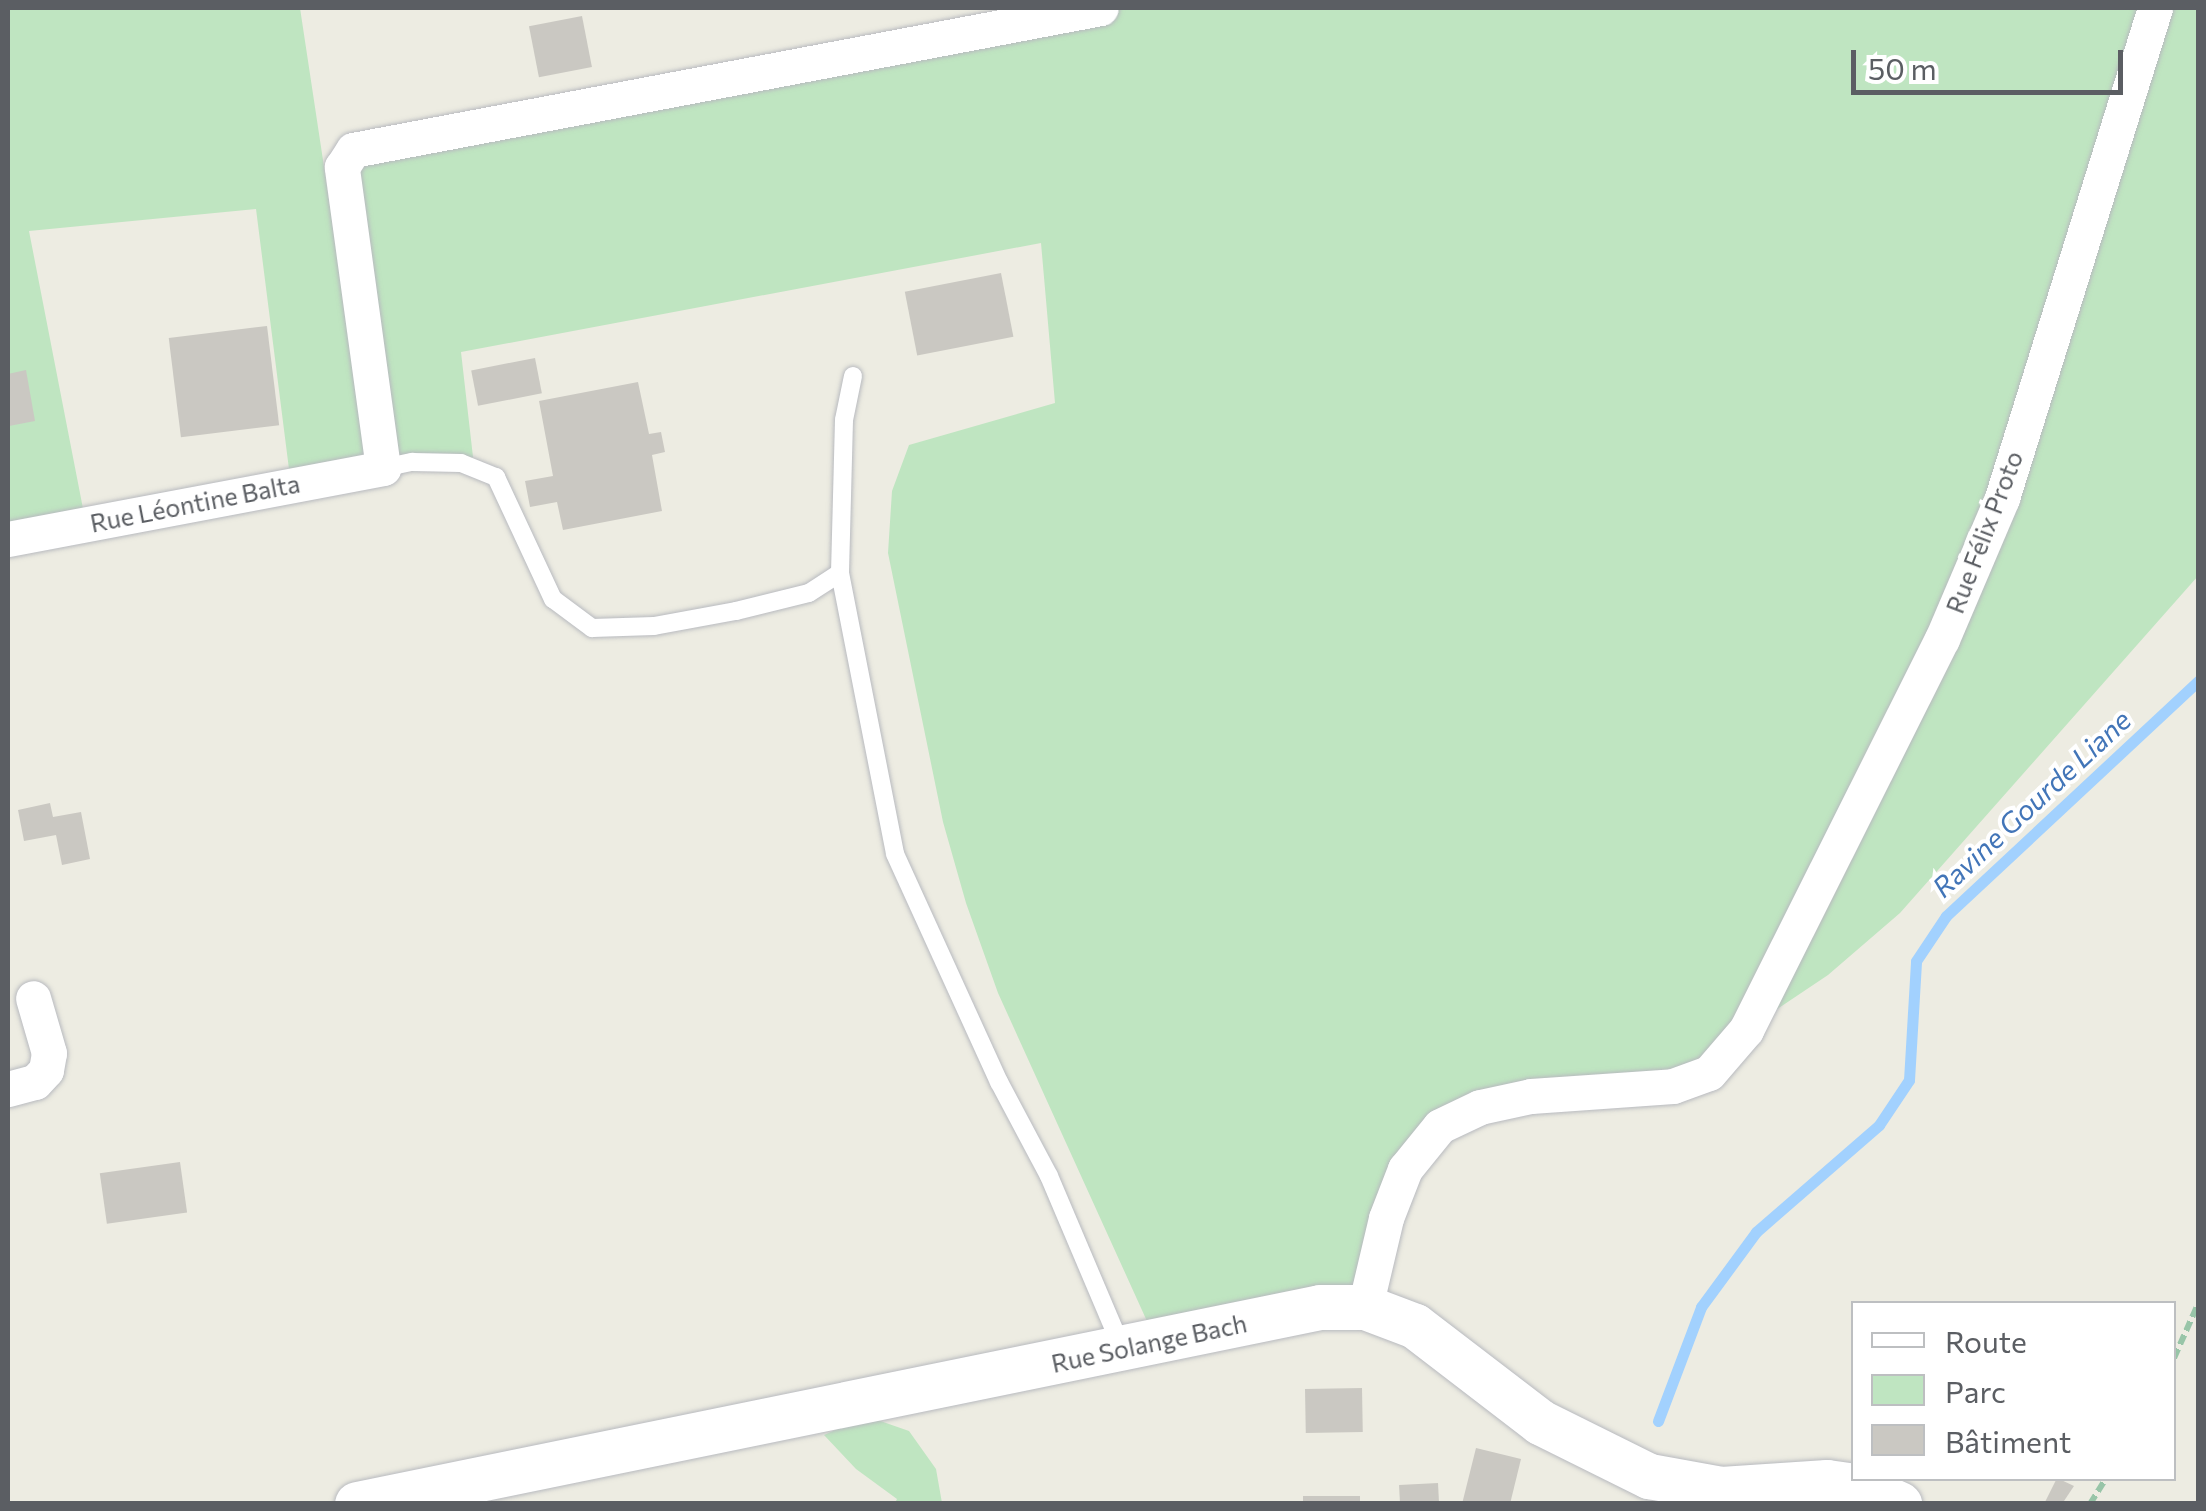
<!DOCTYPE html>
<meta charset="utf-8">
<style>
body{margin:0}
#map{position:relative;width:2206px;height:1511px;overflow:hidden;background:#edece2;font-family:Commissioner,sans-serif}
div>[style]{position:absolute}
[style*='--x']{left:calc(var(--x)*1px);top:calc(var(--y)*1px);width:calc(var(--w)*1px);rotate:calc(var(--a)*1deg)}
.green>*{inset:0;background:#bfe5c1}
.stream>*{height:11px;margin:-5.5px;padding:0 5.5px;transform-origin:5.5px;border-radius:5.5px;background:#a2d1fe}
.building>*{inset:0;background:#cac8c2;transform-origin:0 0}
.path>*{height:6px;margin-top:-3px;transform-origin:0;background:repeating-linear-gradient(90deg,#98c5a8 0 10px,transparent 0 15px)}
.roads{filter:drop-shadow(0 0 2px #b8babf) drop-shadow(0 0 2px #b8babf)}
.service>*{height:18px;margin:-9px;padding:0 9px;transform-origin:9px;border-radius:9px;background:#fff}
.minor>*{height:35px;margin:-17.5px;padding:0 17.5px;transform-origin:17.5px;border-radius:17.5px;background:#fff}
.tertiary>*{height:45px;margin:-22.5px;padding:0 22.5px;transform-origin:22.5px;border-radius:22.5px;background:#fff}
span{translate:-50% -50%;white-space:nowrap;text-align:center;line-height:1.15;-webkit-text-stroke:8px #fff;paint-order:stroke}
.street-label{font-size:25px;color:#5b5e63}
.water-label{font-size:28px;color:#4275b8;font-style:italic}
.frame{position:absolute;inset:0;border:10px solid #5b5e63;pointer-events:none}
.legend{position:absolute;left:1851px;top:1301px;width:325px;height:180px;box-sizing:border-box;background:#fff;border:2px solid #bdbfc1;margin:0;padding:12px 18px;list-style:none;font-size:30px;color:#5b5e63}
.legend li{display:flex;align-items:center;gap:20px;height:50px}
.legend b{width:50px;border:2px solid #bdbfc1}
.scale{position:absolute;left:1851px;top:50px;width:272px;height:45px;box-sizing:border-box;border:5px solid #5b5e63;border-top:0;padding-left:12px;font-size:30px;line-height:35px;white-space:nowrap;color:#5b5e63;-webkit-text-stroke:8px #fff;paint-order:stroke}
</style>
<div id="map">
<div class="green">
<i style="clip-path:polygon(8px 8px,300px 8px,370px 471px,291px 485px,256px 209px,29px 231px,86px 524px,8px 539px)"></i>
<i style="clip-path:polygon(1101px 8px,2198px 8px,2198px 576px,1900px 913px,1828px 975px,1746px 1030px,1709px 1073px,1440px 1126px,1365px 1307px,1156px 1341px,998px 993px,966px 903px,943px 822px,888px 553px,892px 491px,909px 445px,1055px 403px,1041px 243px,461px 352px,473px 457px,461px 463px,383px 468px,345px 158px)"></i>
<i style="clip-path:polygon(866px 1416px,909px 1431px,936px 1469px,942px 1503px,895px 1503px,897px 1499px,856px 1469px,824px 1435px)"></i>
</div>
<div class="stream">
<i style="--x:1658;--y:1421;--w:122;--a:-69.3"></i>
<i style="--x:1701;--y:1307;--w:93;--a:-53.7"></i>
<i style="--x:1756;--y:1232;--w:163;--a:-41"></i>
<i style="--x:1879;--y:1125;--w:54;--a:-56.3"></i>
<i style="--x:1909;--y:1080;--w:119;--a:-86.6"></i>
<i style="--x:1916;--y:961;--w:54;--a:-56.3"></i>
<i style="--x:1946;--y:916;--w:345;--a:-43"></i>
</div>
<div class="building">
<i style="left:582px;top:16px;width:52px;height:54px;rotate:79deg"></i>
<i style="left:1001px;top:273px;width:65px;height:98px;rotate:79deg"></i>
<i style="left:267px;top:326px;width:100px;height:99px;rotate:83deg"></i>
<i style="left:535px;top:358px;width:36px;height:65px;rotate:79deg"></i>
<i style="clip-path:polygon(26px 370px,35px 421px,9px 426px,8px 374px)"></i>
<i style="clip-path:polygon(638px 382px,649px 434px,661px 432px,665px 452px,652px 455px,662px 511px,563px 530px,557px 502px,530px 507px,525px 481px,553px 476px,539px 401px)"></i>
<i style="clip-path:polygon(50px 803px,53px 817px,81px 812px,90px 859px,62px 865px,56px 835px,24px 841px,18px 810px)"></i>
<i style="left:180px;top:1162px;width:51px;height:81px;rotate:82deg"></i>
<i style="left:1362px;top:1388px;width:44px;height:57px;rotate:89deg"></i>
<i style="clip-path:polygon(1476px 1448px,1521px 1459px,1510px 1504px,1462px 1504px)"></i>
<i style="clip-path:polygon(2057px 1478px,2074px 1486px,2062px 1504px,2044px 1504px)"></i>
<i style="left:1438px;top:1483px;width:21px;height:39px;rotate:87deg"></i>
<i style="left:1303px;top:1496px;width:57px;height:8px"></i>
</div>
<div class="path">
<i style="--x:2174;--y:1358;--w:59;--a:-66"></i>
<i style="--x:2090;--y:1504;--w:31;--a:-58"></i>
</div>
<div class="roads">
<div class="service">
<i style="--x:853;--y:376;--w:45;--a:101.6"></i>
<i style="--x:844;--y:420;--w:153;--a:91.5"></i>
<i style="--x:840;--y:573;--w:286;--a:78.9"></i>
<i style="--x:895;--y:854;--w:251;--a:65.5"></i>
<i style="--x:999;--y:1082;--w:106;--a:62"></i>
<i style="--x:1049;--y:1176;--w:187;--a:67"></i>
<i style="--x:383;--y:468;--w:30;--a:-12"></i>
<i style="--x:412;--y:462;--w:49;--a:1.2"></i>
<i style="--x:461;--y:463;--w:38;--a:22"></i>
<i style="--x:496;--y:477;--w:135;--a:65"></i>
<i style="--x:553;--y:599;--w:49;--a:36.6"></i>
<i style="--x:592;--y:628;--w:62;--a:-1.8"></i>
<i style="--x:654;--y:626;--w:83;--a:-10.4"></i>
<i style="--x:736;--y:611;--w:75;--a:-13.9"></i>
<i style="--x:809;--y:593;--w:37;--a:-33"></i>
</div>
<div class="minor">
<i style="--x:8;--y:539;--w:382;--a:-10.7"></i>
<i style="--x:383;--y:468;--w:304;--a:-97.8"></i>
<i style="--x:342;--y:167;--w:20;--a:-57"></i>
<i style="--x:353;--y:150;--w:761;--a:-10.75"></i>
<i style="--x:8;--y:1089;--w:28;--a:-15"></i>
<i style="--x:35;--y:1082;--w:16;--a:-47"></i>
<i style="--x:46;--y:1070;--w:17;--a:-80"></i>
<i style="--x:49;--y:1053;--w:57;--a:-106.2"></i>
<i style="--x:1365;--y:1307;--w:91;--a:-76.7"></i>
<i style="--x:1386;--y:1218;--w:53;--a:-68.8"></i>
<i style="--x:1405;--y:1169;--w:55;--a:-50.9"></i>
<i style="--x:1440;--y:1126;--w:44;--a:-25.4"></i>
<i style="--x:1480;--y:1107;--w:52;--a:-12.2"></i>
<i style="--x:1531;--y:1096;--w:142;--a:-4"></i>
<i style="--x:1673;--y:1086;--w:38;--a:-20"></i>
<i style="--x:1709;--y:1073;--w:57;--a:-49.3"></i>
<i style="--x:1746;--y:1030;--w:437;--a:-63.4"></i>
<i style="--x:1942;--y:639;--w:153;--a:-66.9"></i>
<i style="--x:2002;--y:498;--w:513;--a:-72.66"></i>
</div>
<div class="tertiary">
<i style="--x:357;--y:1504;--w:983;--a:-11.56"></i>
<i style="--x:1320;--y:1307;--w:45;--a:0"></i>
<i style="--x:1365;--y:1307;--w:53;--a:20.8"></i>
<i style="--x:1415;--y:1326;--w:158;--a:37.5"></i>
<i style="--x:1540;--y:1422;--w:122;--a:26.4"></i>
<i style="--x:1649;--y:1476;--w:73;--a:10.2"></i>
<i style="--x:1721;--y:1489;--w:106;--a:-3.8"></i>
<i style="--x:1827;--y:1482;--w:34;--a:8"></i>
<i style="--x:1861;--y:1487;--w:42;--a:24.1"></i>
</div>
</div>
<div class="street-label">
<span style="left:195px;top:503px;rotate:-11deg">Rue Léontine Balta</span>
<span style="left:1984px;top:532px;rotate:-69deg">Rue Félix Proto</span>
<span style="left:1149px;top:1343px;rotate:-12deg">Rue Solange Bach</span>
</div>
<div class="water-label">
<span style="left:2031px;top:803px;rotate:-43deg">Ravine Gourde Liane</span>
</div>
<div class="frame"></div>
<ul class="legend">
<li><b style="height:12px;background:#fff"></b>Route</li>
<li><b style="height:28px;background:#bfe5c1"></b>Parc</li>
<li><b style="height:28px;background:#cac8c2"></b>Bâtiment</li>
</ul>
<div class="scale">50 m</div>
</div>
